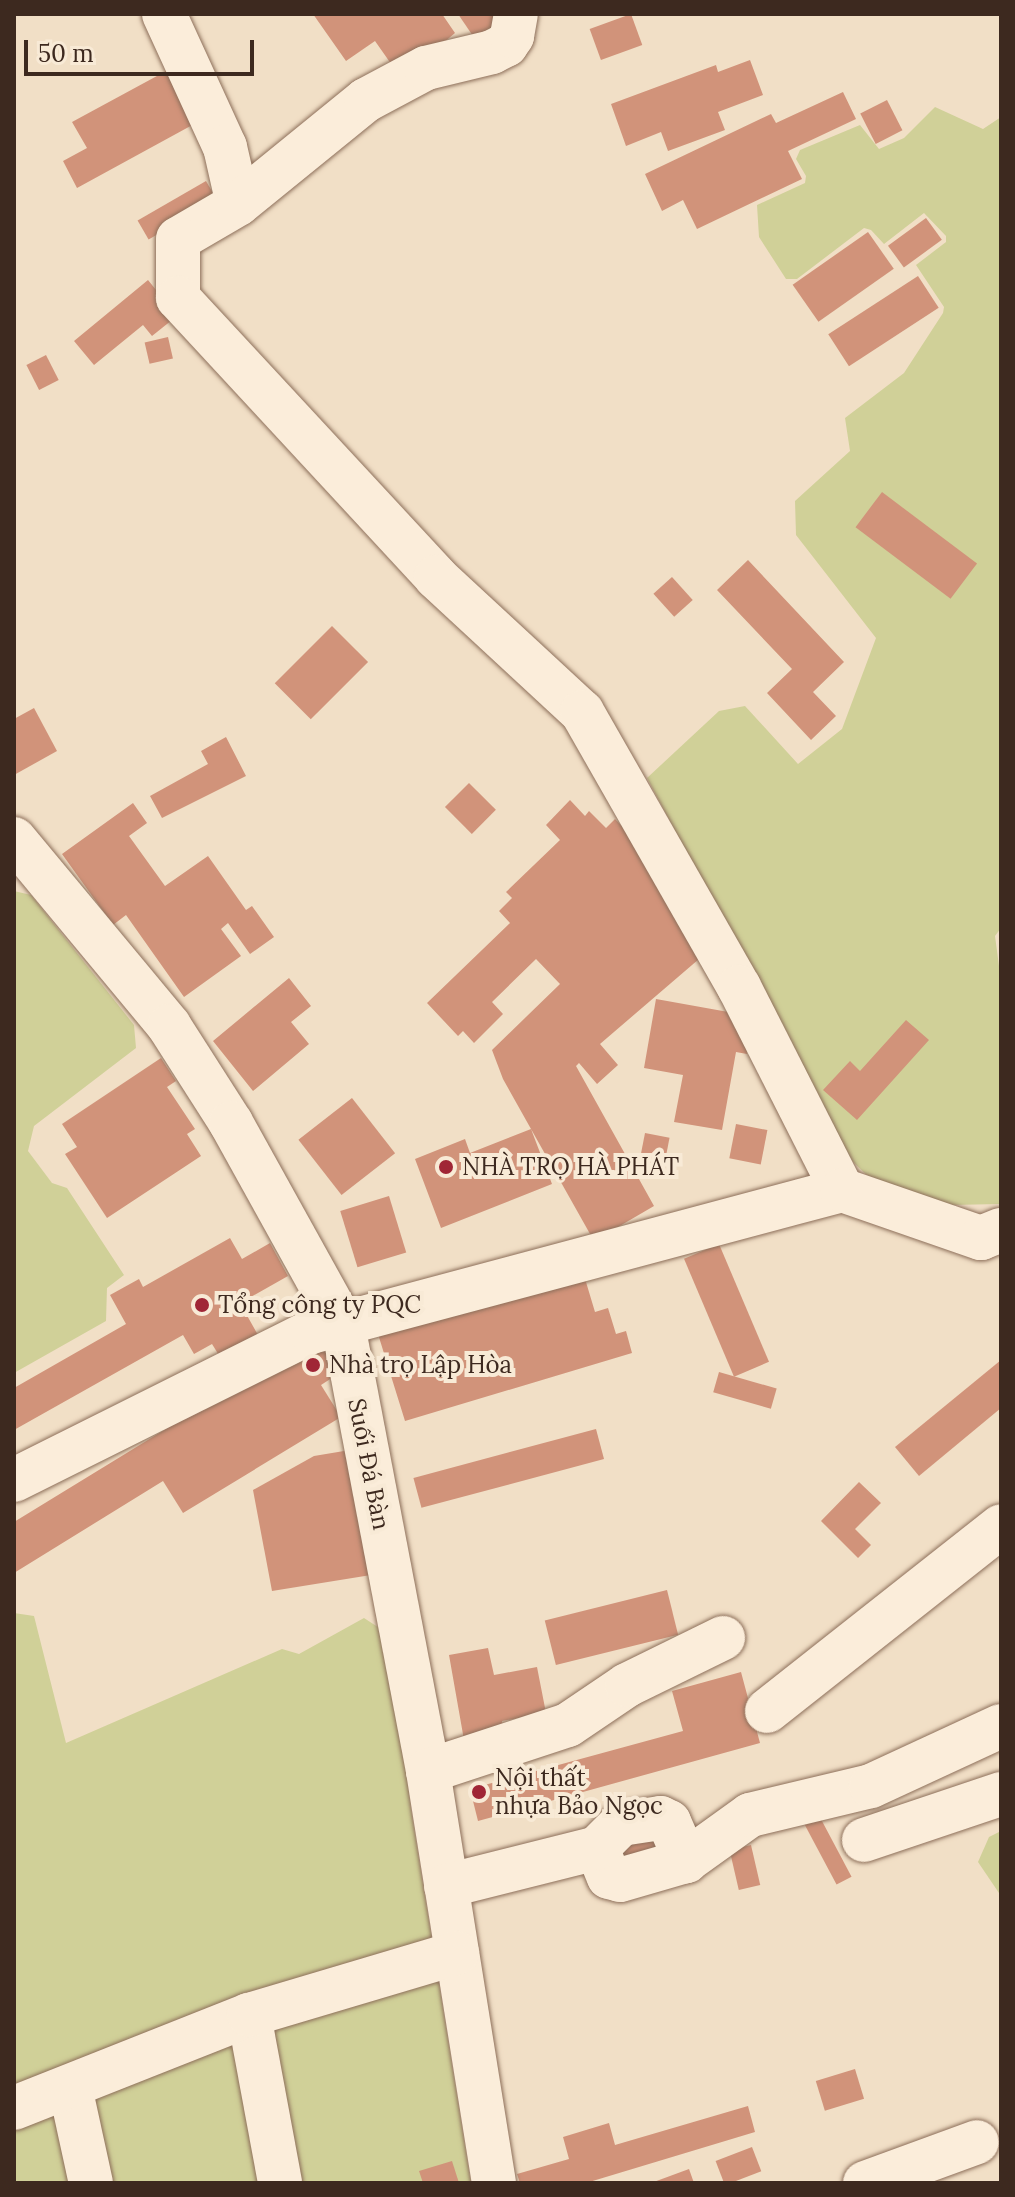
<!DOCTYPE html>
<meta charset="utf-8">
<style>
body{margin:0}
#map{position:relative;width:1015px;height:2197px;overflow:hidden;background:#f1dfc6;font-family:Lora,serif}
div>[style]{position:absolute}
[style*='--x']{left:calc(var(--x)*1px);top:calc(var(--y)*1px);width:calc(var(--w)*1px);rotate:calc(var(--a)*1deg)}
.green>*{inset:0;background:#d0d098}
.building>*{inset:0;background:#d1937a;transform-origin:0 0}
.roads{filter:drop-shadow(0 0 2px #8d6f5a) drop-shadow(0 0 2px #8d6f5a)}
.minor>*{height:44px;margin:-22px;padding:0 22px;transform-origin:22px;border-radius:22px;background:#fbedda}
.dots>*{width:22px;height:22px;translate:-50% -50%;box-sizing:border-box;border:4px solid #f8ead6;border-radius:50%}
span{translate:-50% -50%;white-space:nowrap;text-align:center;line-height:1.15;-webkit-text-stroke:8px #f8ead6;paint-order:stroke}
.poi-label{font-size:24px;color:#3d291f}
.left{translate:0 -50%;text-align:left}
.street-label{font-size:24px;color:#3d291f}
.frame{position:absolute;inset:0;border:16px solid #3d291f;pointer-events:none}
.scale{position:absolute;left:24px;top:40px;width:230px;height:36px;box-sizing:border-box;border:4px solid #3d291f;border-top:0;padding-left:10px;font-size:24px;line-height:28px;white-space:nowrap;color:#3d291f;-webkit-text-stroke:6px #f8ead6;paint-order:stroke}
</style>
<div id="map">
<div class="green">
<i style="clip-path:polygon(935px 107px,983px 129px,1001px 117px,1001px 928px,995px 936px,1001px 981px,1001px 1204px,950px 1205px,878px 1186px,849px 1158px,647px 778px,719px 711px,745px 706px,798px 764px,842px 729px,876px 638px,796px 535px,795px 501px,850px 451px,845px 418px,904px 373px,943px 313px,944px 307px,916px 265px,946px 242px,946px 236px,924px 213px,884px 244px,871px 230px,864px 228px,797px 279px,786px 279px,759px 237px,757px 205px,805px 183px,806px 176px,796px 159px,800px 150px,860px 125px,879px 149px,904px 138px)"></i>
<i style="clip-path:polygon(14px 891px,31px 895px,134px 1025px,136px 1048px,34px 1126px,28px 1151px,52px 1183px,67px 1188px,124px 1275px,107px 1288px,106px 1321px,14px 1373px)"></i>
<i style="clip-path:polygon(14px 1613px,34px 1616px,66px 1743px,282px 1649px,299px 1654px,364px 1618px,390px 1635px,411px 1809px,471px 2183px,14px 2183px)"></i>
<i style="clip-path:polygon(1001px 1831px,1001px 1896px,978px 1862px,989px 1837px)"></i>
</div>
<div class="building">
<i style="clip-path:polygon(313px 14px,442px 14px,455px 33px,401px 78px,375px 41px,346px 61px)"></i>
<i style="clip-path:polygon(458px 14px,507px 14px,508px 16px,475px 39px)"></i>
<i style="left:631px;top:14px;width:33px;height:44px;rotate:70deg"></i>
<i style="clip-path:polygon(750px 60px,763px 95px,718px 112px,725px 130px,668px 151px,661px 132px,626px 146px,611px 104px,716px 65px,718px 72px)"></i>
<i style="clip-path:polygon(168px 70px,196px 123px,77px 188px,63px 161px,87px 148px,72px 122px)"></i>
<i style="clip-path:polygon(843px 92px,856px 119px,788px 151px,802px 179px,697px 229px,683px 200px,662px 211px,645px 174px,771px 114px,776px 123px)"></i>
<i style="left:887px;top:100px;width:34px;height:30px;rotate:63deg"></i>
<i style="left:206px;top:181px;width:22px;height:79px;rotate:60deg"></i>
<i style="left:926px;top:218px;width:27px;height:47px;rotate:54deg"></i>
<i style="left:868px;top:232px;width:45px;height:92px;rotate:55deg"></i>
<i style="left:918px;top:276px;width:38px;height:107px;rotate:57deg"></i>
<i style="clip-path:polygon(148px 280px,177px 316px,152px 336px,143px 325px,94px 365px,74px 341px)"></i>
<i style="left:168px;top:337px;width:22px;height:24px;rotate:77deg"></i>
<i style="left:46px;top:355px;width:28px;height:22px;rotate:63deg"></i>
<i style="left:882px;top:492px;width:119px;height:44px;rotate:37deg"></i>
<i style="clip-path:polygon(748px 560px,844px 662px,813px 692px,836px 716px,811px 740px,767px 693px,792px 669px,717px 590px)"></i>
<i style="left:672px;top:577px;width:31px;height:25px;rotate:48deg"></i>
<i style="left:332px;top:626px;width:51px;height:81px;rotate:45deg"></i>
<i style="clip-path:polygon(34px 708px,57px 751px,14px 775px,14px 719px)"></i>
<i style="clip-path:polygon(226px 737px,246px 776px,162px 818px,150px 796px,208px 764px,201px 751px)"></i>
<i style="left:469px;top:783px;width:38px;height:34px;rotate:45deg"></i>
<i style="clip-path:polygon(570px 800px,585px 816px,589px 811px,606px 828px,615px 819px,671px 877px,706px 953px,600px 1044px,618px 1065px,597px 1084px,579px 1063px,576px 1066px,654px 1206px,594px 1241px,531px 1129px,552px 1184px,441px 1228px,415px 1159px,465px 1139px,470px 1153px,531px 1129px,503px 1079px,492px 1050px,560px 984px,536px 959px,492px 1002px,503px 1014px,474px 1043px,463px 1031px,458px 1036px,427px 1003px,510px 923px,499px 911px,512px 898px,506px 892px,560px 840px,546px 825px)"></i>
<i style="clip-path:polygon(133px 803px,147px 823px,129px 836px,165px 886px,208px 856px,246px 910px,252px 906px,274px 937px,250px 954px,228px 923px,221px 929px,241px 956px,184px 997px,126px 915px,113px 925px,62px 854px)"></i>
<i style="clip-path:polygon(289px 978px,311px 1006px,291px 1022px,309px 1044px,253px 1091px,213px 1041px)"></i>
<i style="clip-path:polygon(656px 999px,745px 1015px,747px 1054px,736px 1052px,722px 1130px,674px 1122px,683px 1075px,644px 1068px)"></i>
<i style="clip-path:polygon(906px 1020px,929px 1040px,857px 1120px,823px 1090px,850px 1061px,860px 1071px)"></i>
<i style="clip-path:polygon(161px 1058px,176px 1081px,167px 1087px,195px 1129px,187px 1134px,201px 1156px,107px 1218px,65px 1154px,77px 1147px,62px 1124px)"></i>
<i style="left:352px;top:1098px;width:70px;height:68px;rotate:52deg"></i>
<i style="left:736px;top:1124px;width:32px;height:35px;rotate:11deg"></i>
<i style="left:645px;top:1133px;width:25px;height:36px;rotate:11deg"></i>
<i style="left:389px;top:1196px;width:59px;height:51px;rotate:73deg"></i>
<i style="clip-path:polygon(230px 1238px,242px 1259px,270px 1243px,288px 1276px,240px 1303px,263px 1344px,225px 1365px,212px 1344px,194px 1354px,183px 1335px,14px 1430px,14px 1388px,126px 1324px,110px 1295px,139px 1279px,143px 1287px)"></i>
<i style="left:719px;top:1244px;width:128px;height:38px;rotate:67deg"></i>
<i style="clip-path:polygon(583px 1272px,595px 1312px,608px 1308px,616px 1334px,626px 1331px,632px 1353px,405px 1421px,378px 1334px)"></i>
<i style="clip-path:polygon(316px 1337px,338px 1374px,321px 1385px,341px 1417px,183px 1513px,163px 1481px,14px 1573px,14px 1522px)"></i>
<i style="clip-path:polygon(1001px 1360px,1001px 1408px,919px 1476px,895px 1447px)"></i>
<i style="left:719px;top:1372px;width:60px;height:21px;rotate:16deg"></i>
<i style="left:596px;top:1429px;width:31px;height:189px;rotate:75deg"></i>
<i style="clip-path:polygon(350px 1450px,371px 1575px,272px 1591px,253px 1490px,314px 1456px)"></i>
<i style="clip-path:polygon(859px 1482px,881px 1503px,855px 1529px,871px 1545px,858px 1558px,821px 1521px)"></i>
<i style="left:667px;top:1590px;width:46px;height:126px;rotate:76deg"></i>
<i style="clip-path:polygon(488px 1648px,494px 1675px,537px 1667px,546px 1713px,502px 1721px,504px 1733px,464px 1740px,449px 1655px)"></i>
<i style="clip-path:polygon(741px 1672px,760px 1743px,478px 1821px,470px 1789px,683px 1731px,672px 1691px)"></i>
<i style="left:814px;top:1806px;width:80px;height:17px;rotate:62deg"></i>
<i style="left:664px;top:1825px;width:22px;height:56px;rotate:69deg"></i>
<i style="left:751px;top:1845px;width:41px;height:22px;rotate:77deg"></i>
<i style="left:855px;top:2069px;width:31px;height:41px;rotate:73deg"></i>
<i style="clip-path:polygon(748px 2106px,755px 2132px,586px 2183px,520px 2183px,517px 2174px,569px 2159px,563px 2137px,609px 2123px,615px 2145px)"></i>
<i style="left:752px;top:2147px;width:26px;height:39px;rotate:69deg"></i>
<i style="clip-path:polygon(452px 2161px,459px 2183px,423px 2183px,419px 2171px)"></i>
<i style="clip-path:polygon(689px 2169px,694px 2183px,651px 2183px)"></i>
</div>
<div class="roads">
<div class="minor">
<i style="--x:164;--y:14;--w:146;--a:65.4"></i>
<i style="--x:225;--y:147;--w:58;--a:77.2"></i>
<i style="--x:238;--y:204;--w:69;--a:149.7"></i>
<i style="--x:178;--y:239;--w:59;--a:90"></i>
<i style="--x:178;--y:298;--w:380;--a:47.2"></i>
<i style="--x:436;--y:577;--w:199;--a:42.8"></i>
<i style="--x:582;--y:712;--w:317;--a:60.3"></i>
<i style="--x:739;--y:987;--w:228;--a:63.1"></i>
<i style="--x:238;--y:204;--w:165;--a:-39.1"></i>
<i style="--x:366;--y:100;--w:68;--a:-28.1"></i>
<i style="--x:426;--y:68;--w:68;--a:-13.6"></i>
<i style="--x:492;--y:52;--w:16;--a:-27"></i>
<i style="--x:506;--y:45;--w:11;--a:-56"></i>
<i style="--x:512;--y:36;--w:22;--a:-80"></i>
<i style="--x:14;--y:839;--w:243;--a:50.3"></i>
<i style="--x:169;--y:1026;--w:115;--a:57.4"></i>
<i style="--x:231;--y:1123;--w:231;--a:61"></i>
<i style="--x:343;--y:1325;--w:454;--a:79.2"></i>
<i style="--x:428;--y:1771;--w:417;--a:80.9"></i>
<i style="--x:14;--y:1480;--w:332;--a:-26.5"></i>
<i style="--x:311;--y:1332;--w:550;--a:-14.97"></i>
<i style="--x:842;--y:1190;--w:147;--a:19.1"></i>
<i style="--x:981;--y:1238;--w:22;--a:-22"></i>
<i style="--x:767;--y:1711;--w:298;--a:-38.3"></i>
<i style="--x:428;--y:1771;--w:147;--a:-18.2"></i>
<i style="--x:568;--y:1725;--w:71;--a:-34.1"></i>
<i style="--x:627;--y:1685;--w:107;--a:-26.1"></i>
<i style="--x:864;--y:1840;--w:145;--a:-18.6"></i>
<i style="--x:597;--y:1848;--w:31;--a:68"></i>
<i style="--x:609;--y:1877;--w:11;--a:15"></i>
<i style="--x:620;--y:1880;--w:69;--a:-16.1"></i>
<i style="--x:686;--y:1861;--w:79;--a:-35.7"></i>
<i style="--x:750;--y:1815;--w:124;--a:-13.5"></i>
<i style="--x:871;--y:1786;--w:143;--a:-24.8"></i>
<i style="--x:446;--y:1886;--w:156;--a:-14.1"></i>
<i style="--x:597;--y:1848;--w:34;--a:-45"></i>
<i style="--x:621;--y:1824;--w:40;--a:-8.5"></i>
<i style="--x:661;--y:1818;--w:9;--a:27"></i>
<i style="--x:669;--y:1822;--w:43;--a:66.4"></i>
<i style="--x:249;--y:2015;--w:171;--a:79.5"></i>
<i style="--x:70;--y:2087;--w:98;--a:77.7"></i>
<i style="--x:14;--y:2108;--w:253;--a:-21.6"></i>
<i style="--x:249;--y:2015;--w:217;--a:-16.6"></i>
<i style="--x:865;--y:2183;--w:119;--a:-20.1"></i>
</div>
</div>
<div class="dots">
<i style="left:446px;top:1167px;background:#a02636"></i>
<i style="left:202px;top:1305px;background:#a02636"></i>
<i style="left:313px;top:1365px;background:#a02636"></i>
<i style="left:479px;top:1792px;background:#a02636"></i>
</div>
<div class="poi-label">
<span class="left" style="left:462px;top:1167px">NHÀ TRỌ HÀ PHÁT</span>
<span class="left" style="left:218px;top:1305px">Tổng công ty PQC</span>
<span class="left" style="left:329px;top:1365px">Nhà trọ Lập Hòa</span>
<span class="left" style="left:495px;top:1792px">Nội thất<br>nhựa Bảo Ngọc</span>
</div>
<div class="street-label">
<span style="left:369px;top:1464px;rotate:79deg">Suối Đá Bàn</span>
</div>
<div class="frame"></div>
<div class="scale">50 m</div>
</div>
